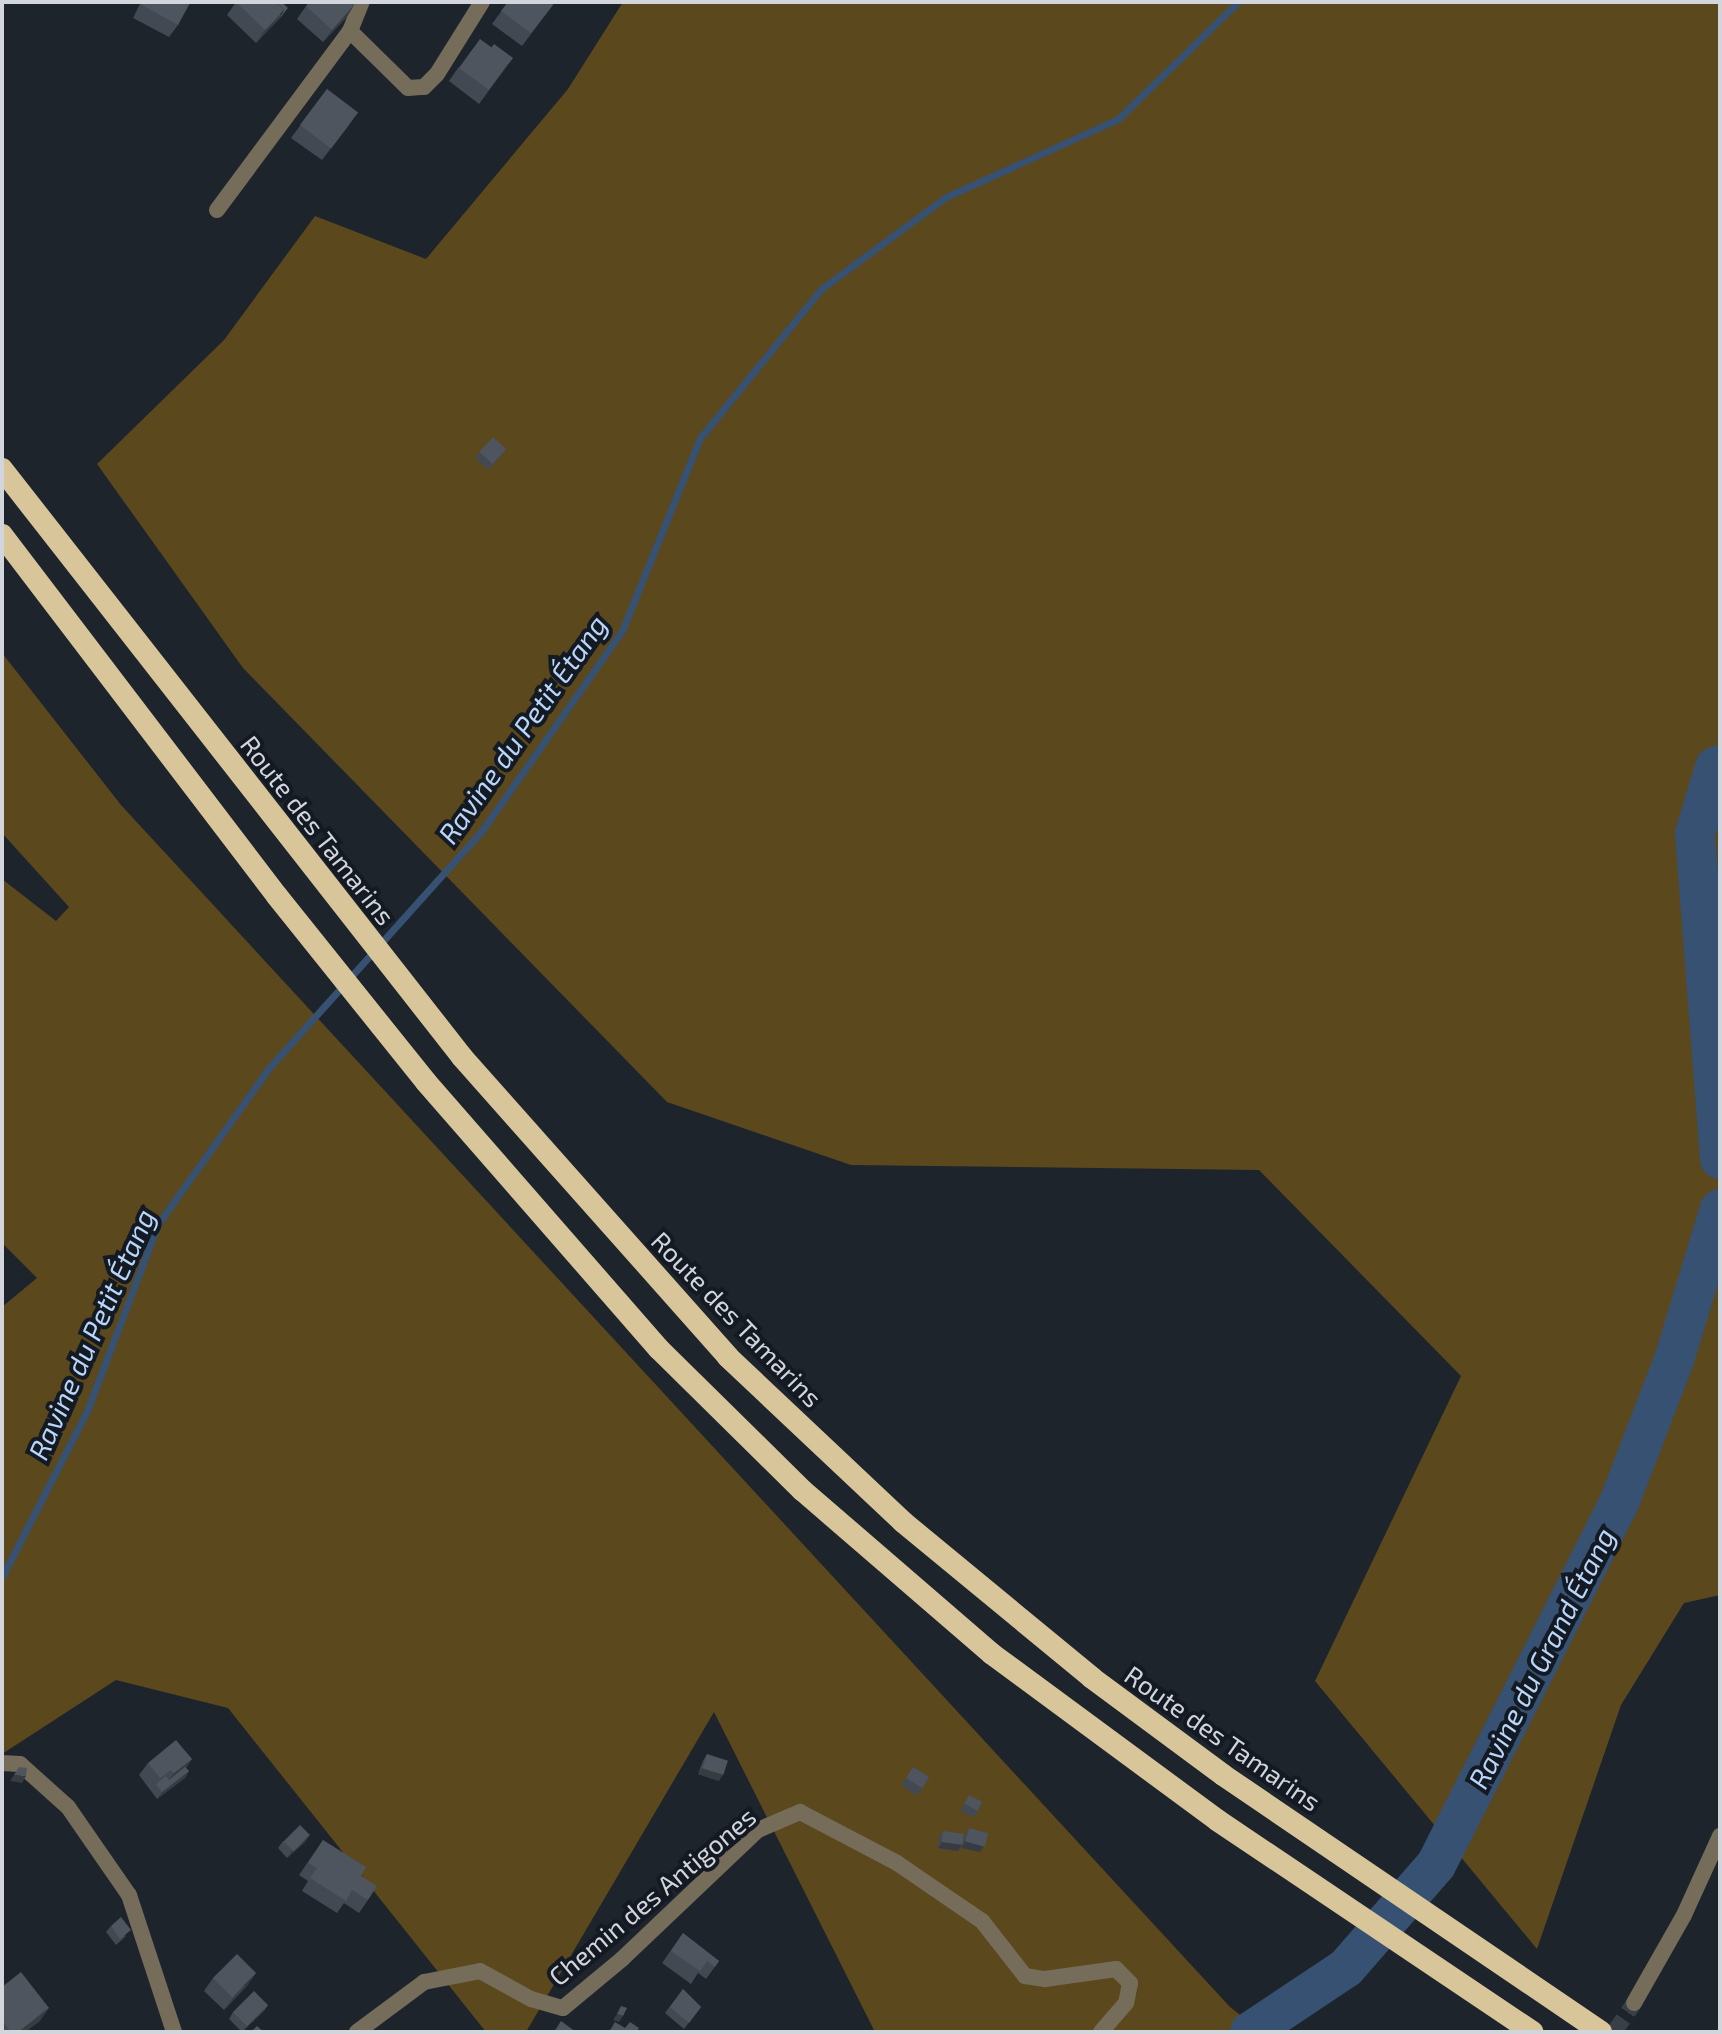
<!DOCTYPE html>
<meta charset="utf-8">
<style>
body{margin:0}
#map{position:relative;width:1722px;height:2034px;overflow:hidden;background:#1d242c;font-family:"Exo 2",sans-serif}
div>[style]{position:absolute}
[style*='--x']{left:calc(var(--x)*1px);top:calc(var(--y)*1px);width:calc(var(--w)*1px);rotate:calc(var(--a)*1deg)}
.green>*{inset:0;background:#5b481d}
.stream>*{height:7px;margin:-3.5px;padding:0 3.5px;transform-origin:3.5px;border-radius:3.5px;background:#375173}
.river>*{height:40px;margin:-20px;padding:0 20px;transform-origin:20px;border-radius:20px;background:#375173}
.minor-tunnel>*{height:16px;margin-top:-8px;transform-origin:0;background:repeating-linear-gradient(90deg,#383f46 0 16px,transparent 0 24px)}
.minor>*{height:16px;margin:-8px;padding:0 8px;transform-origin:8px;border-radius:8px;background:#756c5a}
.trunk>*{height:22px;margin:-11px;padding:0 11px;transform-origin:11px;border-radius:11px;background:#d8c59a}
.wall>*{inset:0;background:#434952;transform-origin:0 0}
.shaded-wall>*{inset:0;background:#373c42}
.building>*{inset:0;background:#4e555f;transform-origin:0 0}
span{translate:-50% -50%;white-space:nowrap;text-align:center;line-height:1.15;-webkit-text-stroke:8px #141a23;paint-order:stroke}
.street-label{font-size:26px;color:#d2d6dc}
.water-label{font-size:28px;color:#b9d5f8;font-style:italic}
.frame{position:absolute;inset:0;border:4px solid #d2d6dc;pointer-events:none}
</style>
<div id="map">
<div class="green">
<i style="clip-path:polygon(623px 2px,1720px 2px,1720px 1595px,1684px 1603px,1621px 1705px,1537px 1949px,1315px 1681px,1461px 1376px,1259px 1170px,851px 1165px,667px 1102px,243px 668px,97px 464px,224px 340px,315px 216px,426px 259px,568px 89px)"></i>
<i style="clip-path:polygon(2px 653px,121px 805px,1230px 2007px,1262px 2032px,875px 2032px,714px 1712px,526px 2032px,486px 2032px,228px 1708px,116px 1680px,2px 1754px,2px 1307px,37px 1278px,2px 1243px,2px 879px,56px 921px,69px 907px,2px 833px)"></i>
</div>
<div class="stream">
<i style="--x:2;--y:1577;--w:186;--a:-62.9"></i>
<i style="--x:87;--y:1411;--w:200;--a:-69.2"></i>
<i style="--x:158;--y:1224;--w:190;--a:-54.6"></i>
<i style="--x:268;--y:1069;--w:319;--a:-48.1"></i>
<i style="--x:481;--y:832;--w:246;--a:-55"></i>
<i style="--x:622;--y:631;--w:208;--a:-68"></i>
<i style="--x:700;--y:438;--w:192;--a:-50.9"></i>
<i style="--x:821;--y:289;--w:155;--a:-36.4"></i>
<i style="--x:946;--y:197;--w:189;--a:-24.4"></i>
<i style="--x:1118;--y:119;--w:168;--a:-44.3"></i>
</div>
<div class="river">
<i style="--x:1720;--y:765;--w:5;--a:158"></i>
<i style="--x:1715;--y:767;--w:70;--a:106.6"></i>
<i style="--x:1695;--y:834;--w:326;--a:85.6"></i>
<i style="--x:1250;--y:2032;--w:115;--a:-33.7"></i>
<i style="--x:1346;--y:1968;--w:137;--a:-48.9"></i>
<i style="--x:1436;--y:1865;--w:406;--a:-63.2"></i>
<i style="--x:1619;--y:1503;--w:153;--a:-69"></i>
<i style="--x:1674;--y:1360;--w:158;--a:-73.1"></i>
</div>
<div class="minor-tunnel">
<i style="--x:1614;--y:2032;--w:35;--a:-55"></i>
</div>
<div class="minor">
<i style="--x:350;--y:31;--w:81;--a:44.5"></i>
<i style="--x:408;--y:88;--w:16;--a:-4"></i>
<i style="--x:424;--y:87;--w:18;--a:-45"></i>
<i style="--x:437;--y:74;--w:85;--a:-58"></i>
<i style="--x:217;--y:210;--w:223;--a:-53.4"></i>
<i style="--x:350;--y:31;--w:31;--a:-68"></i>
<i style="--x:2;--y:1763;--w:18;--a:3"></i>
<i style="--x:20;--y:1764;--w:64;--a:41.9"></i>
<i style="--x:68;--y:1807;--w:107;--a:55.3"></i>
<i style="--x:129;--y:1895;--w:144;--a:71.8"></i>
<i style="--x:1634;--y:2003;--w:101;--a:-60.4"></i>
<i style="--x:1684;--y:1915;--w:87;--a:-65.5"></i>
<i style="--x:357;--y:2032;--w:84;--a:-36.7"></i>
<i style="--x:424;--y:1982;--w:57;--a:-11.1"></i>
<i style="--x:480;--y:1971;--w:58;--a:28.8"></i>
<i style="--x:531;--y:1999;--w:33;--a:16"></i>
<i style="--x:563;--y:2008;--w:77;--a:-39.7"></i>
<i style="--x:622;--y:1959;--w:187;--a:-43.5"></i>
<i style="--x:758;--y:1830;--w:46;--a:-23.2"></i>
<i style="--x:800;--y:1812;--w:110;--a:27.7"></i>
<i style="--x:897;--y:1863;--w:103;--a:34.3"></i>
<i style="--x:982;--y:1921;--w:70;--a:52"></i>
<i style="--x:1025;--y:1976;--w:20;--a:9"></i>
<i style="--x:1045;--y:1979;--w:72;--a:-8"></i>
<i style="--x:1116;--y:1969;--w:20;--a:45"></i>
<i style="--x:1130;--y:1983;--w:20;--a:101"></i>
<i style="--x:1126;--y:2003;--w:38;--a:131"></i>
</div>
<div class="trunk">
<i style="--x:2;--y:469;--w:747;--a:51.96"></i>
<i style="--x:462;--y:1057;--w:401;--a:48.4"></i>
<i style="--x:728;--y:1357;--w:241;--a:43.3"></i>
<i style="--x:903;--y:1522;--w:245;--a:39.5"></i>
<i style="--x:1092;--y:1678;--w:163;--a:36.5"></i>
<i style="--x:1223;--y:1775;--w:457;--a:34.2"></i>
<i style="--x:2;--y:535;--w:454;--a:52.7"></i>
<i style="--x:277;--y:896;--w:238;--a:51.3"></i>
<i style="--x:426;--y:1082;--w:354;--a:48.9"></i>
<i style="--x:659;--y:1349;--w:201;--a:44.6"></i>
<i style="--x:802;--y:1490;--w:251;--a:40.8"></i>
<i style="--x:992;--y:1654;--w:280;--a:36.4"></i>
<i style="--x:1217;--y:1820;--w:380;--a:33.9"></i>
</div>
<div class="wall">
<i style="clip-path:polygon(141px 2px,188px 2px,178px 25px,169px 37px,133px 18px)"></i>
<i style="clip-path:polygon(236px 2px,283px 15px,256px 43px,227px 15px)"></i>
<i style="clip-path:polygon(508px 2px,555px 2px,522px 46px,492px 24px)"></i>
<i style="clip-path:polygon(354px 5px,346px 18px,323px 42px,297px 19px,306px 6px)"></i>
<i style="clip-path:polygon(491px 48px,513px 58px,479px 104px,449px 81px,458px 68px)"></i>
<i style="clip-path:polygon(327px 89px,349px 125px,322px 160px,291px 138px)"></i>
<i style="clip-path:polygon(480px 452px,501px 456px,488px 470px,475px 458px)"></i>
<i style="clip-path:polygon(707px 1754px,719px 1781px,698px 1774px,703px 1761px)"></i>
<i style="clip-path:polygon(192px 1759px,186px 1768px,189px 1771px,185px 1778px,157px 1799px,139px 1775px,148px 1763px)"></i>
<i style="left:913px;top:1767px;width:19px;height:22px;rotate:32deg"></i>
<i style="clip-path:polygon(969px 1795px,978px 1811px,974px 1817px,960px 1811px)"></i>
<i style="clip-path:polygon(969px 1828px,984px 1846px,980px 1852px,961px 1848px,962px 1845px,958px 1851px,938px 1848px,939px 1837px,943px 1831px,962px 1843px,965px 1834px)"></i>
<i style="clip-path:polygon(323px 1840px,361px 1876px,368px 1900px,359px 1913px,344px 1903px,337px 1913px,302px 1891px,308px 1881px,299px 1875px)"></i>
<i style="clip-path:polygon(283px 1841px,305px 1842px,287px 1858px,278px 1848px)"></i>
<i style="clip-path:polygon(111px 1926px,126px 1936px,116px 1945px,106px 1932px)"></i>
<i style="clip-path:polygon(683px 1933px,719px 1961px,706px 1979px,698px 1973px,691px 1984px,662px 1963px)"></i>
<i style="clip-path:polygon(213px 1978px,247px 1986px,224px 2010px,204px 1991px)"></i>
<i style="clip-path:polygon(2px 1987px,40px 2021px,25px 2032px,2px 2032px)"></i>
<i style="clip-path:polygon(683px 1989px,701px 2007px,684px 2029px,665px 2013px)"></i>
<i style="clip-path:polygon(268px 2005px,264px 2011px,242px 2032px,229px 2019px,233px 2012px)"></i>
</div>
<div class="shaded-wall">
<i style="clip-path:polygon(354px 5px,346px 18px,323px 42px,332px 30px)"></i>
<i style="clip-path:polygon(288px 8px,283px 15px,256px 43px,265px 30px)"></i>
<i style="clip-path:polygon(192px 1759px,183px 1772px,165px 1786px,174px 1773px)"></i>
<i style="clip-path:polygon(702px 1768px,723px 1775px,719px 1781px,698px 1774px)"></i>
<i style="clip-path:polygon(189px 1771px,185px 1778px,157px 1799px,162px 1792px)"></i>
<i style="clip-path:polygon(14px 1775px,26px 1776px,22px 1783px,10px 1781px)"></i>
<i style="clip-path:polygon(310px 1835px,305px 1842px,287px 1858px,292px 1851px)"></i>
<i style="clip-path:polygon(965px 1841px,984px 1846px,980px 1852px,961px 1848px)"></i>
<i style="clip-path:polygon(942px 1842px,962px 1844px,958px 1851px,938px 1848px)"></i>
<i style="clip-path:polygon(256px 1973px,247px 1986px,224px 2010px,233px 1998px)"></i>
<i style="clip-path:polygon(268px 2005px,264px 2011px,242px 2032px,247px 2026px)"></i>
<i style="clip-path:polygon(49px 2008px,40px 2021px,25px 2032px,18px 2032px)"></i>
<i style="clip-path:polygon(617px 2014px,623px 2016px,619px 2022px,613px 2020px)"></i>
</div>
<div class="building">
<i style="clip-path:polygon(143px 2px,188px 2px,190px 3px,178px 25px,142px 5px)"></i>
<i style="clip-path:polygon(236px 2px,276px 2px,284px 10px,265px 30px)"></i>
<i style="clip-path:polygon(276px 2px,282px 2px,288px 8px,280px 17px,284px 10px)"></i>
<i style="clip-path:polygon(310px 2px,355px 2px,354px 5px,332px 30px,306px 6px)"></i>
<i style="clip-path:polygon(508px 2px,549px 2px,553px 5px,531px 33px,501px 11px)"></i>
<i style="left:480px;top:39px;width:37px;height:36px;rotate:36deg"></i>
<i style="clip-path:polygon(494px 44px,513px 58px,505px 68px,510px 61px,491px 48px)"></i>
<i style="left:327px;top:89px;width:39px;height:45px;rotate:37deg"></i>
<i style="left:493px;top:437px;width:18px;height:20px;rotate:43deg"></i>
<i style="clip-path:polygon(176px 1740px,192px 1759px,174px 1773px,171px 1770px,160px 1778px,148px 1763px)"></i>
<i style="left:707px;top:1754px;width:22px;height:15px;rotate:18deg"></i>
<i style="clip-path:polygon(19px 1767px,27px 1768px,26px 1776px,14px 1775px)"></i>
<i style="clip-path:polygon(185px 1767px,189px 1771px,162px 1792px,156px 1784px,166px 1776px,169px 1780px)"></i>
<i style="left:913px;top:1767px;width:19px;height:13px;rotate:32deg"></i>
<i style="left:969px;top:1795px;width:15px;height:10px;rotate:28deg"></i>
<i style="left:300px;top:1825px;width:14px;height:23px;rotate:45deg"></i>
<i style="left:969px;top:1828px;width:20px;height:14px;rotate:15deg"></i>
<i style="left:943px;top:1831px;width:21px;height:11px;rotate:8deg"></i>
<i style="clip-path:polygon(323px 1840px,366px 1867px,361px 1876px,377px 1886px,368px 1900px,352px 1890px,346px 1901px,310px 1878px,317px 1868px,308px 1863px)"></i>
<i style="clip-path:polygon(121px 1917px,131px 1930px,120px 1939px,111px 1926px)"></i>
<i style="clip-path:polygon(683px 1933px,719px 1961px,715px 1967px,707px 1961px,700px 1971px,671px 1951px)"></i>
<i style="left:237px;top:1954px;width:27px;height:34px;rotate:45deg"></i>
<i style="clip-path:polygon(21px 1972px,49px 2008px,18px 2032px,11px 2032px,2px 2020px,2px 1987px)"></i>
<i style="clip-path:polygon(683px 1989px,701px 2007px,689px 2023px,670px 2007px)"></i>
<i style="left:254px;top:1991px;width:20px;height:30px;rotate:45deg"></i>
<i style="clip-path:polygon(621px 2006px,627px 2008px,623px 2016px,617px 2014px)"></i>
<i style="clip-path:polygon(561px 2021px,576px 2032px,554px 2032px)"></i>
<i style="clip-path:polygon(615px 2022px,625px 2028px,630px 2022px,639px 2028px,636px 2032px,609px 2032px)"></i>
<i style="clip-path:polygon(257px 2026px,264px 2032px,251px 2032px)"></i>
</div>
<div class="street-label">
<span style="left:318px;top:830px;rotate:52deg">Route des Tamarins</span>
<span style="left:737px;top:1319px;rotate:46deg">Route des Tamarins</span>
<span style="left:1223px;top:1738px;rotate:35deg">Route des Tamarins</span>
<span style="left:652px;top:1896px;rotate:-40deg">Chemin des Antigones</span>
</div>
<div class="water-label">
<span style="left:522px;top:729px;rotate:-55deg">Ravine du Petit Étang</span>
<span style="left:91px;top:1334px;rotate:-66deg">Ravine du Petit Étang</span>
<span style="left:1541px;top:1658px;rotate:-63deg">Ravine du Grand Étang</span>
</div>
<div class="frame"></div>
</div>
